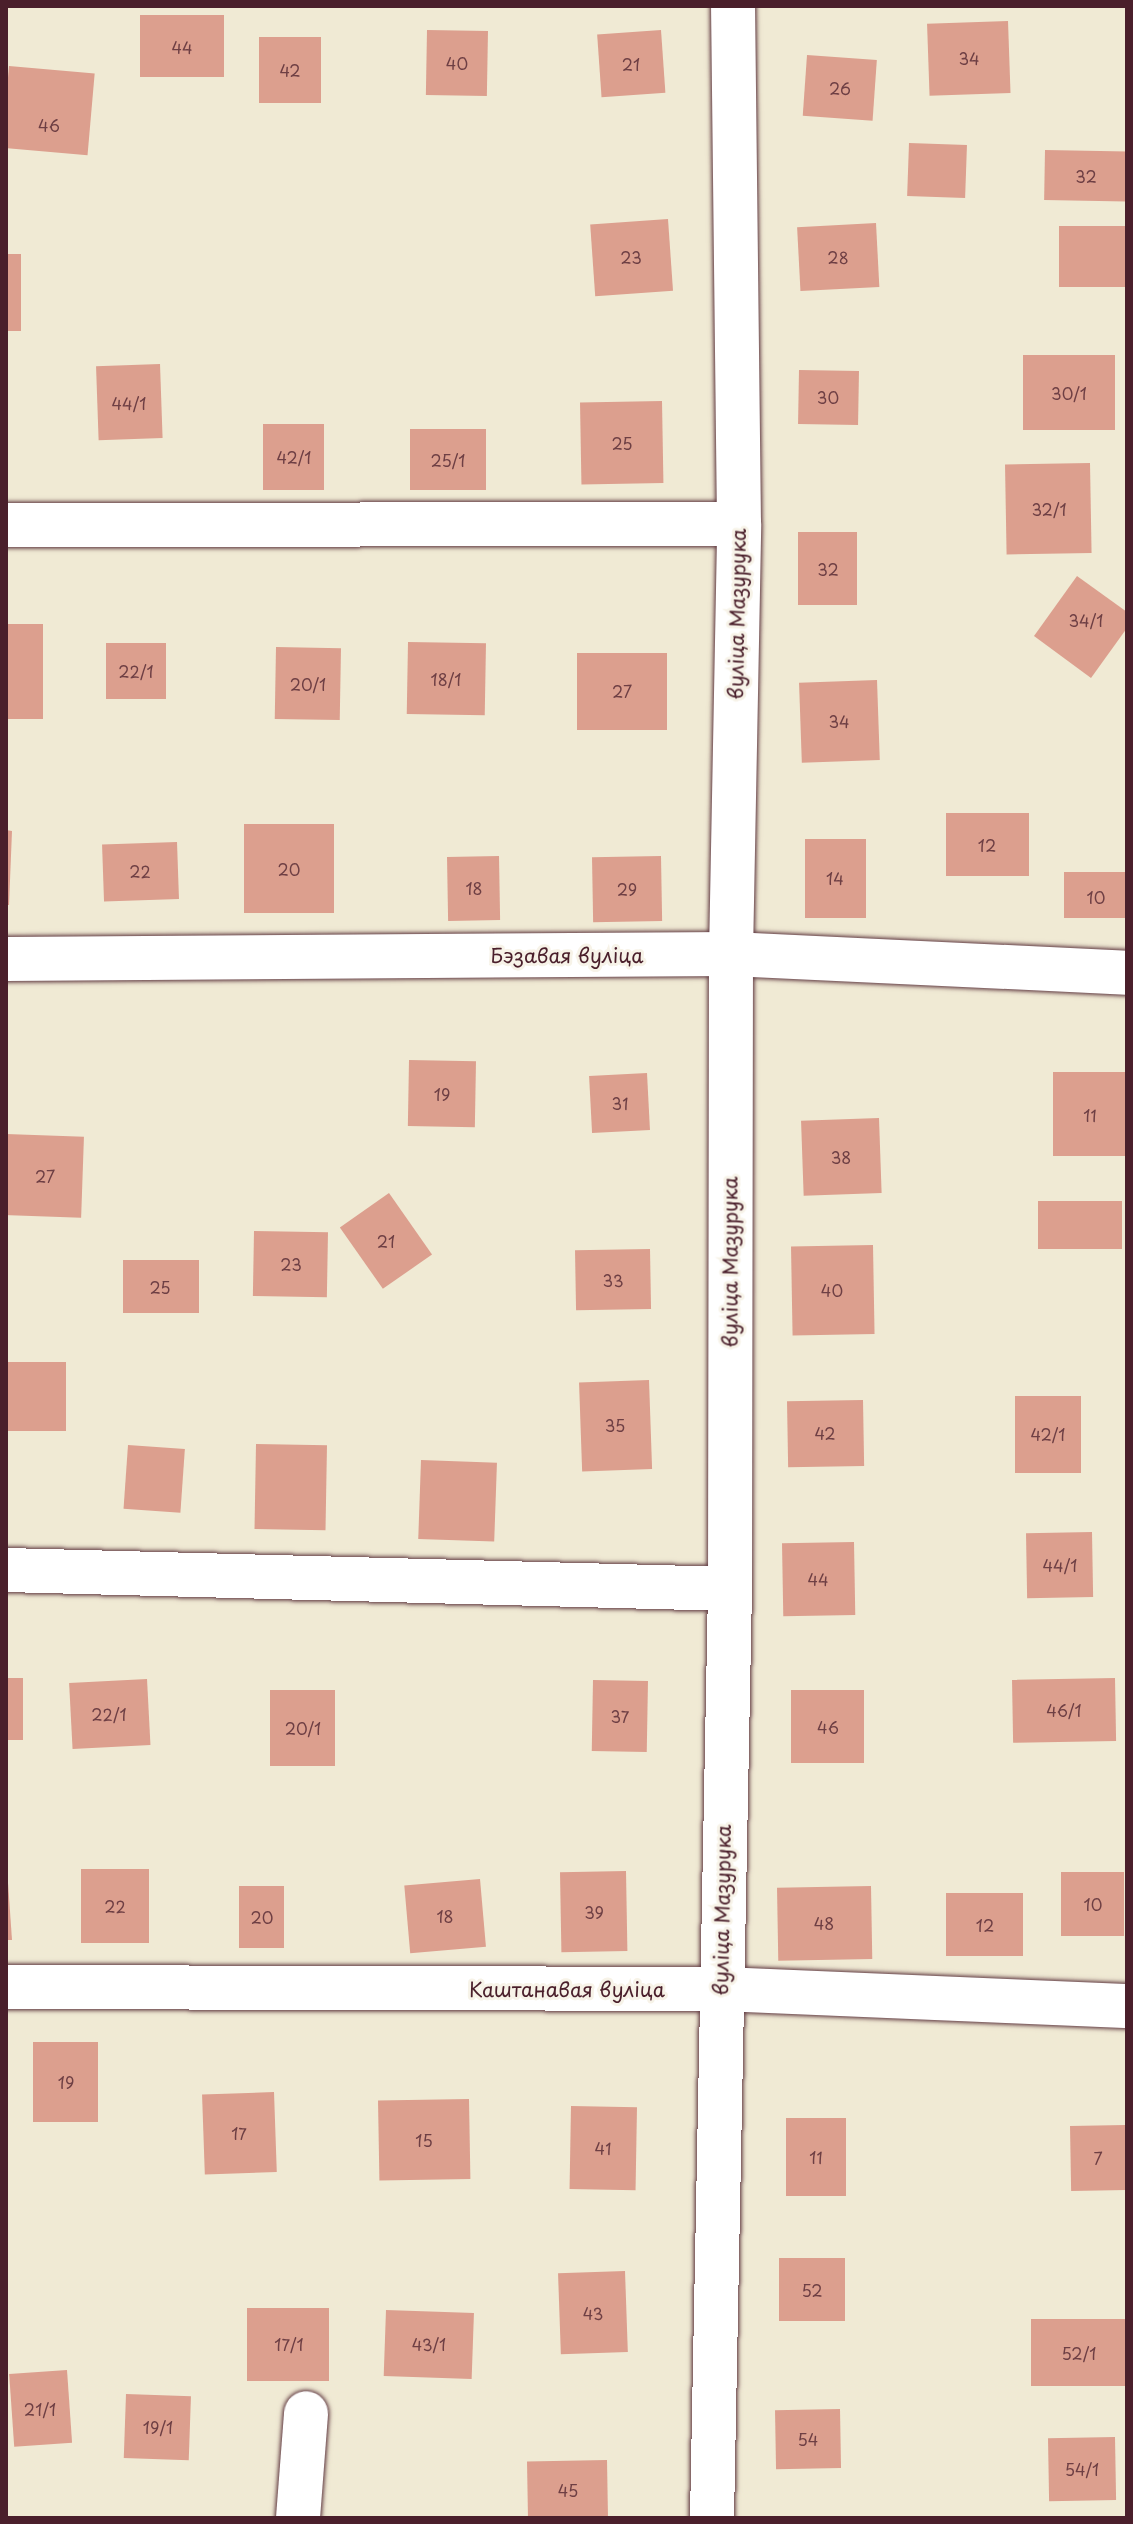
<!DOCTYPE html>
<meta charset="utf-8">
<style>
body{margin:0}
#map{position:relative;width:1133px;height:2524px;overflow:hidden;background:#f0ead4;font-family:"Playpen Sans",sans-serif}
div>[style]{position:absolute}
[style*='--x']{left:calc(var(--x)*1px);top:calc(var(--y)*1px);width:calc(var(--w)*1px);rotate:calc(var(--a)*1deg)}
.building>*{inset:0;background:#dc9f8e;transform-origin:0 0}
.roads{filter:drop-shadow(0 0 2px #633d44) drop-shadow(0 0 2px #633d44)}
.minor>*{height:44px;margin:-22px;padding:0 22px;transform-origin:22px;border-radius:22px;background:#fff}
span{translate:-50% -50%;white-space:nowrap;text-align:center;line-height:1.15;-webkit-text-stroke:6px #f7f3e8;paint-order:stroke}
.number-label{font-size:16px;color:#6e3f44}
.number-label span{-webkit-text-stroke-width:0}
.street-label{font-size:20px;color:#4a1f2b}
.frame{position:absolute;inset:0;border:8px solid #4a1f2b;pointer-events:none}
</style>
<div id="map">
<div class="building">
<i style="left:224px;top:15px;width:62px;height:84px;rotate:90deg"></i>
<i style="left:1008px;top:21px;width:72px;height:81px;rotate:88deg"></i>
<i style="left:427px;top:30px;width:61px;height:65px;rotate:1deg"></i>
<i style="left:661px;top:30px;width:63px;height:64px;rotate:86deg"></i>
<i style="left:259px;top:37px;width:62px;height:66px"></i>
<i style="left:807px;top:55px;width:70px;height:61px;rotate:4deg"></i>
<i style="left:9px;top:66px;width:86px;height:82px;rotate:5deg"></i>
<i style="left:909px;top:143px;width:58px;height:53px;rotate:2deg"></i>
<i style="left:1045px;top:150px;width:82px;height:50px;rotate:1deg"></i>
<i style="left:668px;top:219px;width:72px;height:78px;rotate:86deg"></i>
<i style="left:876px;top:223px;width:64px;height:79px;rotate:87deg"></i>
<i style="left:1127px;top:226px;width:61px;height:68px;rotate:90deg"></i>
<i style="left:6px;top:254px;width:15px;height:77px"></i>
<i style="left:1023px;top:355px;width:92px;height:75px"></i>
<i style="left:160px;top:364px;width:74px;height:64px;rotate:88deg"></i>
<i style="left:799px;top:370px;width:60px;height:54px;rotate:1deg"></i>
<i style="left:662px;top:401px;width:82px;height:82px;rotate:89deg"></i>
<i style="left:263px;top:424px;width:61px;height:66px"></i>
<i style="left:410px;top:429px;width:76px;height:61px"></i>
<i style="left:1090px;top:463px;width:90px;height:85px;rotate:89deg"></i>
<i style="left:798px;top:532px;width:59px;height:73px"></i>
<i style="clip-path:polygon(1077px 576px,1127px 612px,1127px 628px,1091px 678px,1034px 636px)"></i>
<i style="left:6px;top:624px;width:37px;height:95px"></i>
<i style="left:408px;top:642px;width:78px;height:72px;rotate:1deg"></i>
<i style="left:106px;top:643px;width:60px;height:56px"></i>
<i style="left:276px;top:647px;width:65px;height:72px;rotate:1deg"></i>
<i style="left:577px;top:653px;width:90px;height:77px"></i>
<i style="left:877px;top:680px;width:80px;height:78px;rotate:88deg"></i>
<i style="left:946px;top:813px;width:83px;height:63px"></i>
<i style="left:244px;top:824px;width:90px;height:89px"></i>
<i style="clip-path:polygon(6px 830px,12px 831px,9px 905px,6px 905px)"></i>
<i style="left:805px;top:839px;width:61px;height:79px"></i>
<i style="left:177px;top:842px;width:57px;height:75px;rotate:88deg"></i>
<i style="left:499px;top:856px;width:64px;height:52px;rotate:89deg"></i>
<i style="left:661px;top:856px;width:65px;height:69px;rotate:89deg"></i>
<i style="left:1127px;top:872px;width:46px;height:63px;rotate:90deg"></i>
<i style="left:409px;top:1060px;width:67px;height:66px;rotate:1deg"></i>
<i style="left:1127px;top:1072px;width:84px;height:74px;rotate:90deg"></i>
<i style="left:647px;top:1073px;width:57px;height:58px;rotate:87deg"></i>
<i style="left:879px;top:1118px;width:75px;height:78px;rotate:88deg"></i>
<i style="left:6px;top:1134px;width:78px;height:81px;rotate:2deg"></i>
<i style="left:389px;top:1193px;width:75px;height:60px;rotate:55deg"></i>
<i style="left:1038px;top:1201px;width:84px;height:48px"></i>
<i style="left:254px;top:1231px;width:74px;height:65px;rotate:1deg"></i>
<i style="left:873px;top:1245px;width:89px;height:82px;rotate:89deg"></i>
<i style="left:650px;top:1249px;width:60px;height:75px;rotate:89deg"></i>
<i style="left:123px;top:1260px;width:76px;height:53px"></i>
<i style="left:6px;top:1362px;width:60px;height:69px"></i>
<i style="left:649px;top:1380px;width:89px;height:70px;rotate:88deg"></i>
<i style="left:1015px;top:1396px;width:66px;height:77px"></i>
<i style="left:863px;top:1400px;width:66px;height:76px;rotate:89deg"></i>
<i style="left:256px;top:1444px;width:71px;height:85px;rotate:1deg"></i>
<i style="left:128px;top:1445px;width:57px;height:64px;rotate:4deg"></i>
<i style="left:421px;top:1460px;width:76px;height:79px;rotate:2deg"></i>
<i style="left:1092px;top:1532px;width:65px;height:66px;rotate:89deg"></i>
<i style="left:854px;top:1542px;width:73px;height:72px;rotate:89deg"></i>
<i style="left:6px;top:1678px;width:17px;height:62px"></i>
<i style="left:1115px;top:1678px;width:63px;height:103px;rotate:89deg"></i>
<i style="left:147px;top:1679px;width:66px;height:78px;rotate:87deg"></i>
<i style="left:593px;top:1680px;width:55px;height:71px;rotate:1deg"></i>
<i style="left:270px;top:1690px;width:65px;height:76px"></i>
<i style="left:864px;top:1690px;width:73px;height:73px;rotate:90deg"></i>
<i style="clip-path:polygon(6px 1854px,12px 1940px,6px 1940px)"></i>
<i style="left:81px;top:1869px;width:68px;height:74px"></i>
<i style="left:626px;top:1871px;width:80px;height:66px;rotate:89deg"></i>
<i style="left:1061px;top:1872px;width:63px;height:64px"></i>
<i style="left:480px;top:1879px;width:68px;height:76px;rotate:85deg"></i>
<i style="left:284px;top:1886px;width:62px;height:45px;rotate:90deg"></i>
<i style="left:871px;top:1886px;width:73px;height:94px;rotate:89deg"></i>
<i style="left:1023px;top:1893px;width:63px;height:77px;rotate:90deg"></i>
<i style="left:33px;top:2042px;width:65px;height:80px"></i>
<i style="left:274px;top:2092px;width:80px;height:72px;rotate:88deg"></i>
<i style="left:469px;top:2099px;width:80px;height:91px;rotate:89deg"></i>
<i style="left:571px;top:2106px;width:66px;height:83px;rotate:1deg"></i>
<i style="left:786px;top:2118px;width:60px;height:78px"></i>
<i style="left:1125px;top:2125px;width:65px;height:55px;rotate:89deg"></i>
<i style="left:779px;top:2258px;width:66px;height:63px"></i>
<i style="left:625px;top:2271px;width:81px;height:67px;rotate:88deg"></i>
<i style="left:247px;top:2308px;width:82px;height:73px"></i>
<i style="left:386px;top:2310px;width:88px;height:66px;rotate:2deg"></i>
<i style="left:1127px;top:2319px;width:67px;height:96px;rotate:90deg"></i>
<i style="left:67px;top:2370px;width:73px;height:58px;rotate:86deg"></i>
<i style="left:126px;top:2394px;width:65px;height:64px;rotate:2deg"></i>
<i style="left:840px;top:2409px;width:59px;height:65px;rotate:89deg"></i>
<i style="left:1115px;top:2437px;width:63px;height:67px;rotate:89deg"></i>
<i style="left:607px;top:2460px;width:58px;height:80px;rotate:89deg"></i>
</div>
<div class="roads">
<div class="minor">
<i style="--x:6;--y:525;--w:733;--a:-0.08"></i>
<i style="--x:6;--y:959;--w:725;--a:-0.4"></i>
<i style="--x:731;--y:954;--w:396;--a:2.7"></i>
<i style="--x:6;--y:1570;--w:724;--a:1.5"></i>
<i style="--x:6;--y:1987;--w:714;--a:0.16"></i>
<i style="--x:720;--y:1989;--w:407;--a:2.4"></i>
<i style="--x:298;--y:2518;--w:105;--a:-85.6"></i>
<i style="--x:712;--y:2518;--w:929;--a:-88.89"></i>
<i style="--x:730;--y:1589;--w:635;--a:-89.91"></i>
<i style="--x:731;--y:954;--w:430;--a:-88.9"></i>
<i style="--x:739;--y:524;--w:518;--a:-90.66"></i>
</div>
</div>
<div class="number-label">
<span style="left:182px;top:47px">44</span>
<span style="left:969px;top:58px">34</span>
<span style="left:457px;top:63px">40</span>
<span style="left:631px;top:64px">21</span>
<span style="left:290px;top:70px">42</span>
<span style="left:840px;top:88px">26</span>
<span style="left:49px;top:125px">46</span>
<span style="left:1086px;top:176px">32</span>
<span style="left:631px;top:257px">23</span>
<span style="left:838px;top:257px">28</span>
<span style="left:1069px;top:393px">30/1</span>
<span style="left:828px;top:397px">30</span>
<span style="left:129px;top:403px">44/1</span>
<span style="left:622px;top:443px">25</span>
<span style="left:294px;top:457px">42/1</span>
<span style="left:448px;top:460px">25/1</span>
<span style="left:1049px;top:509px">32/1</span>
<span style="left:828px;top:569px">32</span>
<span style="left:1086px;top:620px">34/1</span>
<span style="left:136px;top:671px">22/1</span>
<span style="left:446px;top:679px">18/1</span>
<span style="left:308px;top:684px">20/1</span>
<span style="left:622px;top:691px">27</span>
<span style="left:839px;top:721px">34</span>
<span style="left:987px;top:845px">12</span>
<span style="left:289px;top:869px">20</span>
<span style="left:140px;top:871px">22</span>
<span style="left:835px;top:878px">14</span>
<span style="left:474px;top:888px">18</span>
<span style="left:627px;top:889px">29</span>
<span style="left:1096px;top:897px">10</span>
<span style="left:442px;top:1094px">19</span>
<span style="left:620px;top:1103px">31</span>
<span style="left:1090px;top:1115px">11</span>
<span style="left:841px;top:1157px">38</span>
<span style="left:45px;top:1176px">27</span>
<span style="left:386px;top:1241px">21</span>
<span style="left:291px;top:1264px">23</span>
<span style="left:613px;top:1280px">33</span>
<span style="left:160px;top:1287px">25</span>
<span style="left:832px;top:1290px">40</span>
<span style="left:615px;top:1425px">35</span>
<span style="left:825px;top:1433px">42</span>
<span style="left:1048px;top:1434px">42/1</span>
<span style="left:1060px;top:1565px">44/1</span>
<span style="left:818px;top:1579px">44</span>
<span style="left:1064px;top:1710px">46/1</span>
<span style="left:109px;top:1714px">22/1</span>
<span style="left:620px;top:1716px">37</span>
<span style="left:828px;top:1727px">46</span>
<span style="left:303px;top:1728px">20/1</span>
<span style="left:1093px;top:1904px">10</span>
<span style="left:115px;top:1906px">22</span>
<span style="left:594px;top:1912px">39</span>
<span style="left:445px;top:1916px">18</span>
<span style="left:262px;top:1917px">20</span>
<span style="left:824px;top:1923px">48</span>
<span style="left:985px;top:1925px">12</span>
<span style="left:66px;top:2082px">19</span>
<span style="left:239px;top:2133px">17</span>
<span style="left:424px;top:2140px">15</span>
<span style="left:603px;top:2148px">41</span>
<span style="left:816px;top:2157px">11</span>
<span style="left:1098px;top:2158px">7</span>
<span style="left:812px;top:2290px">52</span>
<span style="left:593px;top:2313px">43</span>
<span style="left:289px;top:2344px">17/1</span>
<span style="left:429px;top:2344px">43/1</span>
<span style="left:1079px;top:2353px">52/1</span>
<span style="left:40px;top:2409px">21/1</span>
<span style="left:158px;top:2427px">19/1</span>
<span style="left:808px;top:2439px">54</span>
<span style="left:1082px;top:2469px">54/1</span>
<span style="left:568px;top:2490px">45</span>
</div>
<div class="street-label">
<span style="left:737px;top:614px;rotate:-89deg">вуліца Мазурука</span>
<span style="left:567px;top:955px">Бэзавая вуліца</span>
<span style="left:730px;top:1262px;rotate:-90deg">вуліца Мазурука</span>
<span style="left:722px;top:1910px;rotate:-89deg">вуліца Мазурука</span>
<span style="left:567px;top:1989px">Каштанавая вуліца</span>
</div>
<div class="frame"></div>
</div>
